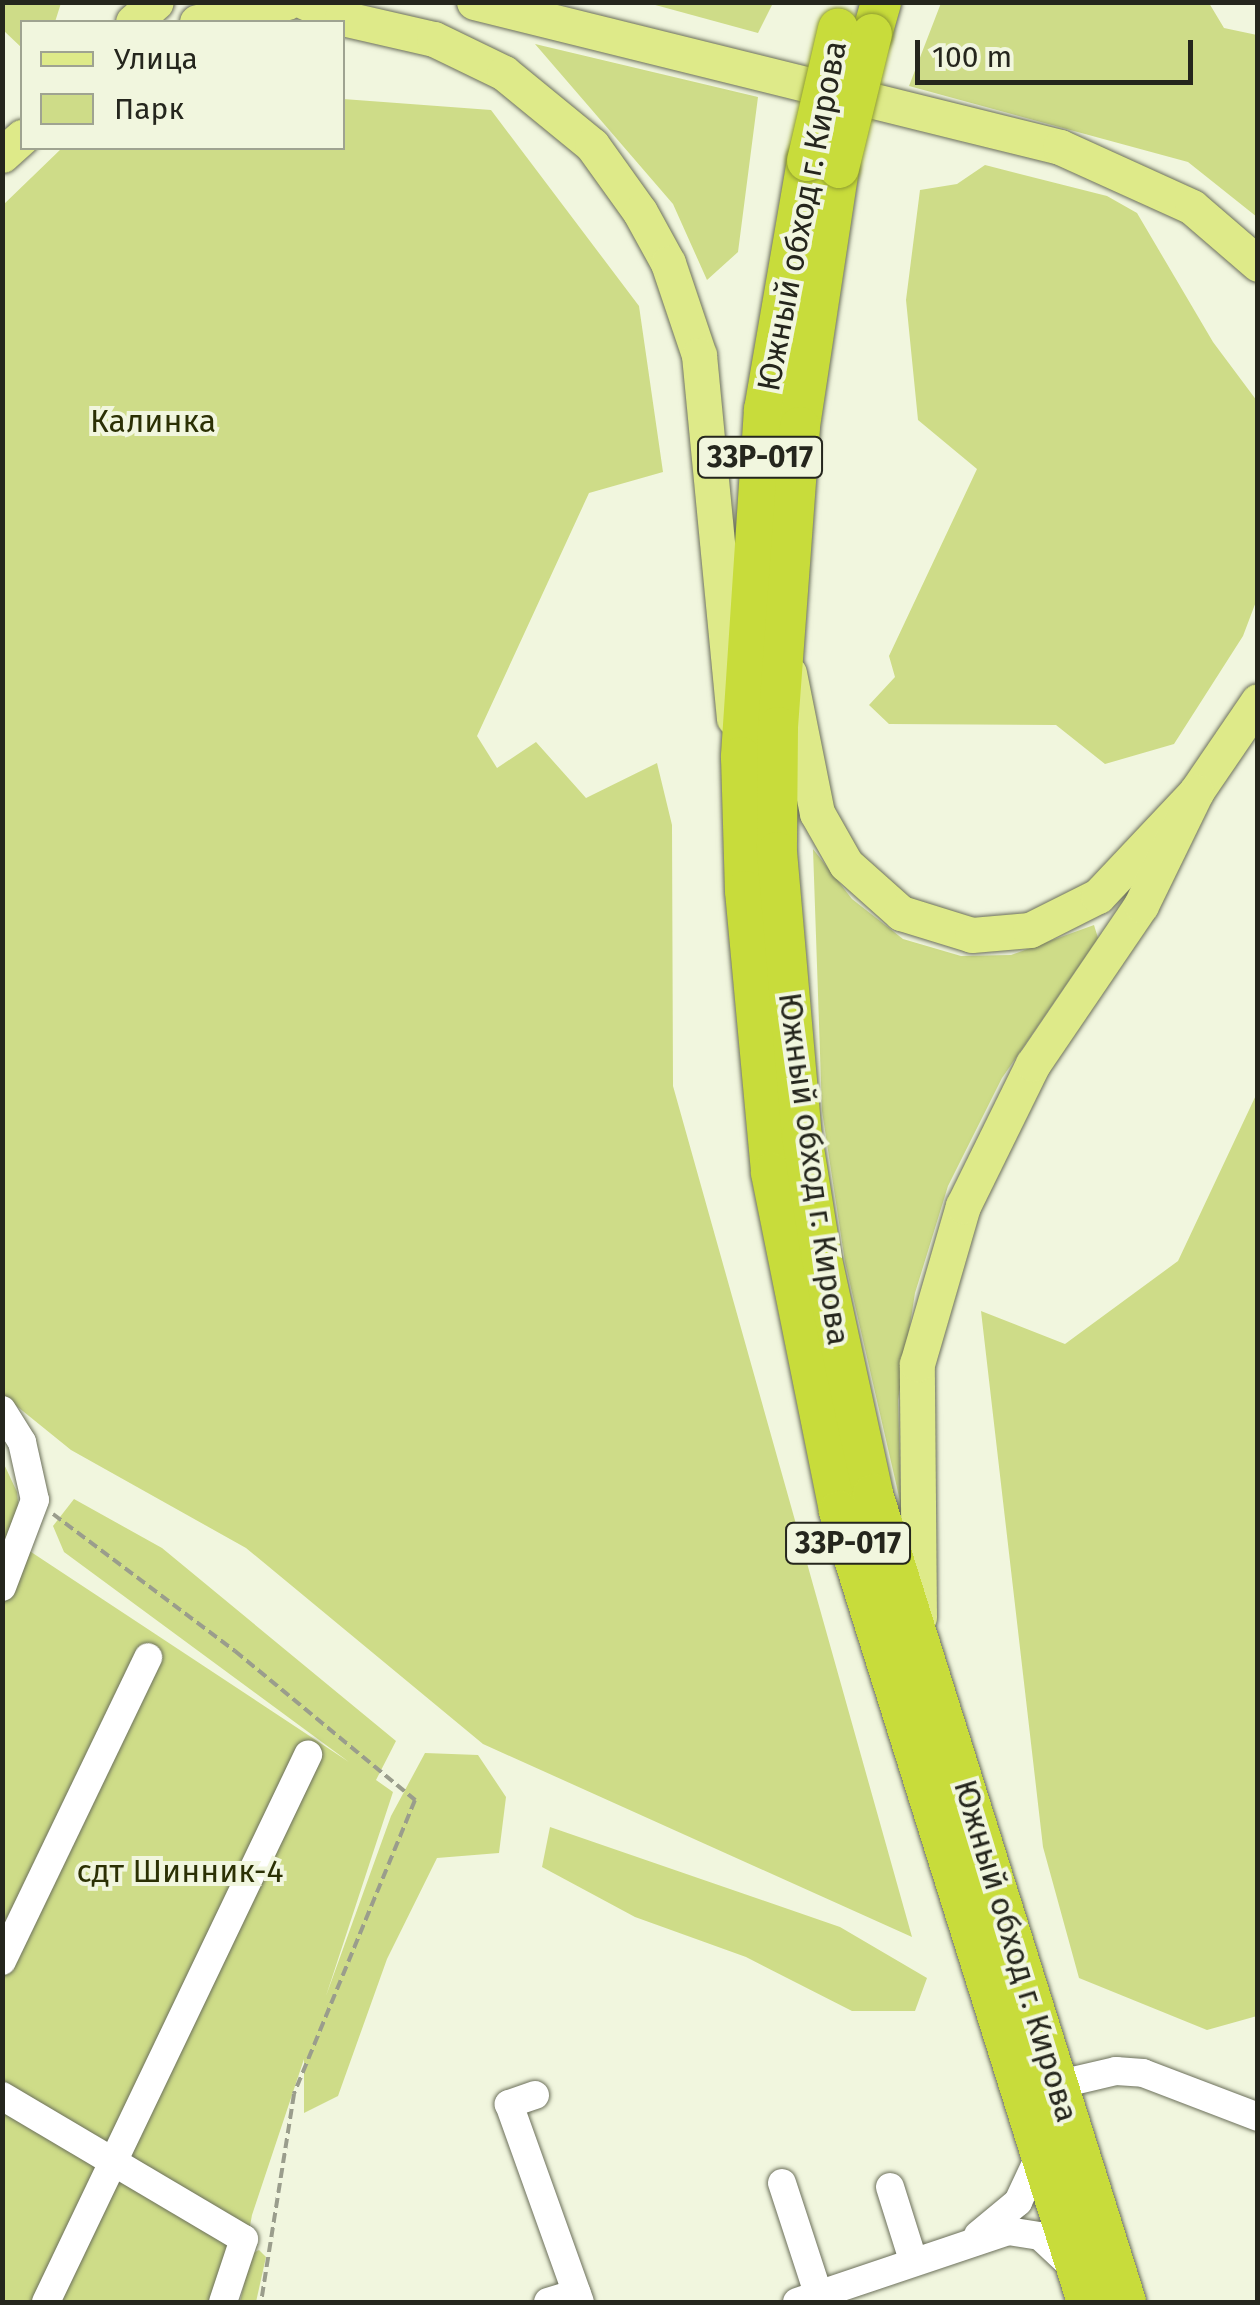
<!DOCTYPE html>
<meta charset="utf-8">
<style>
body{margin:0}
#map{position:relative;width:1260px;height:2305px;overflow:hidden;background:#f1f6de;font-family:"Fira Sans",sans-serif}
div>[style]{position:absolute}
[style*='--x']{left:calc(var(--x)*1px);top:calc(var(--y)*1px);width:calc(var(--w)*1px);rotate:calc(var(--a)*1deg)}
.green>*{inset:0;background:#cedc88}
.path>*{height:4px;margin-top:-2px;transform-origin:0;background:repeating-linear-gradient(90deg,#9a9d8c 0 10px,transparent 0 15px)}
.roads{filter:drop-shadow(0 0 2px #6c705b) drop-shadow(0 0 2px #6c705b)}
.minor>*{height:28px;margin:-14px;padding:0 14px;transform-origin:14px;border-radius:14px;background:#fff}
.major>*{height:35px;margin:-17.5px;padding:0 17.5px;transform-origin:17.5px;border-radius:17.5px;background:#deea89}
.highway>*{height:40px;margin:-20px;padding:0 20px;transform-origin:20px;border-radius:20px;background:#c8dc3b}
.bridges{filter:drop-shadow(0 0 2px #8f9c30) drop-shadow(0 0 2px #8f9c30)}
.highway-bridge>*{height:40px;margin:-20px;padding:0 20px;transform-origin:20px;border-radius:20px;background:#c8dc3b}
span{translate:-50% -50%;white-space:nowrap;text-align:center;line-height:1.15;-webkit-text-stroke:8px #f1f6de;paint-order:stroke}
.shield-label span{padding:2px 8px;background:#f1f6de;border:2px solid;border-radius:8px;-webkit-text-stroke-width:0}
.shield-label{font-size:30px;color:#25261d;font-weight:700}
.street-label{font-size:32px;color:#25261d}
.park-label{font-size:32px;color:#2b3004}
.frame{position:absolute;inset:0;border:5px solid #25261d;pointer-events:none}
.legend{position:absolute;left:20px;top:20px;width:325px;height:130px;box-sizing:border-box;background:#f1f6de;border:2px solid #9fa391;margin:0;padding:12px 18px;list-style:none;font-size:30px;color:#25261d}
.legend li{display:flex;align-items:center;gap:20px;height:50px}
.legend b{width:50px;border:2px solid #9fa391}
.scale{position:absolute;left:915px;top:40px;width:278px;height:45px;box-sizing:border-box;border:5px solid #25261d;border-top:0;padding-left:12px;font-size:30px;line-height:35px;white-space:nowrap;color:#25261d;-webkit-text-stroke:8px #f1f6de;paint-order:stroke}
</style>
<div id="map">
<div class="green">
<i style="clip-path:polygon(3px 2px,61px 2px,61px 3px,55px 22px,22px 22px,22px 48px,3px 30px)"></i>
<i style="clip-path:polygon(648px 3px,773px 3px,758px 33px)"></i>
<i style="clip-path:polygon(941px 3px,1209px 3px,1224px 28px,1257px 35px,1257px 217px,1188px 162px,909px 86px)"></i>
<i style="clip-path:polygon(535px 44px,758px 97px,738px 252px,707px 280px,673px 204px)"></i>
<i style="clip-path:polygon(343px 99px,491px 110px,639px 306px,663px 472px,589px 493px,477px 736px,497px 768px,536px 742px,586px 798px,657px 763px,672px 825px,673px 1086px,912px 1937px,483px 1744px,246px 1548px,71px 1450px,3px 1395px,2px 206px,62px 148px,342px 148px)"></i>
<i style="clip-path:polygon(985px 165px,1107px 196px,1137px 213px,1213px 342px,1257px 401px,1257px 599px,1243px 636px,1174px 744px,1105px 764px,1056px 725px,889px 724px,869px 705px,895px 677px,889px 656px,977px 469px,918px 420px,906px 300px,920px 190px,957px 184px)"></i>
<i style="clip-path:polygon(813px 849px,852px 899px,903px 939px,961px 956px,1011px 955px,1094px 925px,1098px 938px,1002px 1078px,948px 1186px,915px 1293px,898px 1400px,901px 1505px,845px 1262px,822px 1111px)"></i>
<i style="clip-path:polygon(1257px 1093px,1257px 2016px,1207px 2030px,1079px 1978px,1043px 1847px,981px 1311px,1065px 1344px,1178px 1261px)"></i>
<i style="clip-path:polygon(3px 1462px,17px 1492px,20px 1521px,3px 1569px)"></i>
<i style="clip-path:polygon(74px 1499px,162px 1548px,396px 1741px,376px 1780px,393px 1792px,326px 1996px,391px 1816px,425px 1753px,478px 1755px,506px 1797px,499px 1853px,437px 1858px,387px 1959px,338px 2096px,304px 2113px,304px 2059px,252px 2215px,236px 2302px,3px 2302px,2px 1597px,22px 1546px,349px 1762px,64px 1552px,53px 1526px)"></i>
<i style="clip-path:polygon(550px 1827px,840px 1927px,927px 1978px,915px 2011px,852px 2011px,746px 1957px,635px 1917px,542px 1867px)"></i>
<i style="clip-path:polygon(259px 2250px,266px 2257px,256px 2302px,240px 2302px,251px 2254px)"></i>
</div>
<div class="path">
<i style="--x:53;--y:1514;--w:228;--a:37"></i>
<i style="--x:235;--y:1651;--w:234;--a:39.6"></i>
<i style="--x:415;--y:1800;--w:318;--a:112.4"></i>
<i style="--x:294;--y:2094;--w:211;--a:99"></i>
</div>
<div class="roads">
<div class="minor">
<i style="--x:2;--y:1410;--w:38;--a:58"></i>
<i style="--x:22;--y:1442;--w:59;--a:77.4"></i>
<i style="--x:35;--y:1500;--w:93;--a:110.8"></i>
<i style="--x:2;--y:1961;--w:337;--a:-64.3"></i>
<i style="--x:1056;--y:2085;--w:62;--a:-13.1"></i>
<i style="--x:1116;--y:2071;--w:27;--a:4"></i>
<i style="--x:1143;--y:2073;--w:123;--a:20.9"></i>
<i style="--x:535;--y:2095;--w:28;--a:161"></i>
<i style="--x:509;--y:2104;--w:210;--a:70.3"></i>
<i style="--x:2;--y:2096;--w:281;--a:30.6"></i>
<i style="--x:244;--y:2239;--w:66;--a:108.4"></i>
<i style="--x:782;--y:2183;--w:125;--a:71.9"></i>
<i style="--x:890;--y:2187;--w:77;--a:72.5"></i>
<i style="--x:978;--y:2235;--w:52;--a:-39.5"></i>
<i style="--x:1018;--y:2202;--w:50;--a:-65"></i>
<i style="--x:46;--y:2302;--w:607;--a:-64.41"></i>
<i style="--x:548;--y:2302;--w:30;--a:-17"></i>
<i style="--x:797;--y:2302;--w:223;--a:-18.6"></i>
<i style="--x:1008;--y:2231;--w:32;--a:9"></i>
<i style="--x:1040;--y:2236;--w:42;--a:43.1"></i>
</div>
<div class="major">
<i style="--x:305;--y:2;--w:40;--a:23.4"></i>
<i style="--x:342;--y:18;--w:94;--a:12.9"></i>
<i style="--x:434;--y:39;--w:78;--a:25.9"></i>
<i style="--x:504;--y:73;--w:114;--a:39.3"></i>
<i style="--x:592;--y:145;--w:82;--a:54.4"></i>
<i style="--x:640;--y:212;--w:58;--a:61.2"></i>
<i style="--x:668;--y:263;--w:97;--a:71.4"></i>
<i style="--x:699;--y:355;--w:365;--a:84.5"></i>
<i style="--x:474;--y:2;--w:604;--a:13.9"></i>
<i style="--x:1060;--y:147;--w:145;--a:24.4"></i>
<i style="--x:1192;--y:207;--w:87;--a:40.8"></i>
<i style="--x:133;--y:22;--w:30;--a:-41"></i>
<i style="--x:197;--y:22;--w:92;--a:-12.5"></i>
<i style="--x:2;--y:155;--w:27;--a:-42"></i>
<i style="--x:789;--y:673;--w:143;--a:78.7"></i>
<i style="--x:817;--y:813;--w:59;--a:60.4"></i>
<i style="--x:846;--y:864;--w:74;--a:41.7"></i>
<i style="--x:901;--y:913;--w:74;--a:17.2"></i>
<i style="--x:972;--y:935;--w:58;--a:-4.9"></i>
<i style="--x:1030;--y:930;--w:76;--a:-26.6"></i>
<i style="--x:1098;--y:896;--w:143;--a:-46.7"></i>
<i style="--x:1196;--y:792;--w:110;--a:-55.7"></i>
<i style="--x:919;--y:1617;--w:253;--a:-90.5"></i>
<i style="--x:917;--y:1364;--w:165;--a:-73.8"></i>
<i style="--x:963;--y:1206;--w:158;--a:-63.8"></i>
<i style="--x:1033;--y:1064;--w:192;--a:-55.8"></i>
<i style="--x:1141;--y:905;--w:126;--a:-64"></i>
</div>
<div class="highway">
<i style="--x:872;--y:34;--w:33;--a:-74"></i>
<i style="--x:807;--y:161;--w:252;--a:99.8"></i>
<i style="--x:764;--y:409;--w:349;--a:93.8"></i>
<i style="--x:741;--y:757;--w:134;--a:88.3"></i>
<i style="--x:745;--y:891;--w:283;--a:84.7"></i>
<i style="--x:771;--y:1173;--w:345;--a:78.6"></i>
<i style="--x:839;--y:1511;--w:829;--a:72.59"></i>
<i style="--x:839;--y:168;--w:262;--a:98.6"></i>
<i style="--x:800;--y:427;--w:301;--a:94.2"></i>
<i style="--x:778;--y:727;--w:125;--a:90.5"></i>
<i style="--x:777;--y:852;--w:285;--a:85"></i>
<i style="--x:802;--y:1136;--w:121;--a:80.9"></i>
<i style="--x:821;--y:1255;--w:245;--a:77.7"></i>
<i style="--x:873;--y:1494;--w:847;--a:72.61"></i>
</div>
</div>
<div class="bridges">
<div class="highway-bridge">
<i style="--x:807;--y:161;--w:136;--a:-76.8"></i>
<i style="--x:839;--y:168;--w:138;--a:-76.2"></i>
</div>
</div>
<div class="shield-label">
<span style="left:760px;top:457px">33Р-017</span>
<span style="left:848px;top:1543px">33Р-017</span>
</div>
<div class="street-label">
<span style="left:802px;top:216px;rotate:-79deg">Южный обход г. Кирова</span>
<span style="left:814px;top:1169px;rotate:82deg">Южный обход г. Кирова</span>
<span style="left:1016px;top:1951px;rotate:73deg">Южный обход г. Кирова</span>
</div>
<div class="park-label">
<span style="left:153px;top:421px">Калинка</span>
<span style="left:180px;top:1871px">сдт Шинник-4</span>
</div>
<div class="frame"></div>
<ul class="legend">
<li><b style="height:12px;background:#deea89"></b>Улица</li>
<li><b style="height:28px;background:#cedc88"></b>Парк</li>
</ul>
<div class="scale">100 m</div>
</div>
